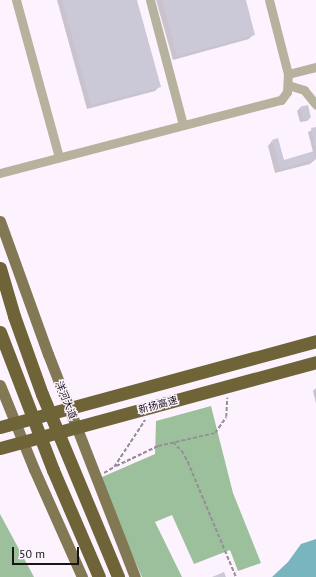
<!DOCTYPE html>
<meta charset="utf-8">
<style>
body{margin:0}
#map{position:relative;width:316px;height:577px;overflow:hidden;background:#fdf3ff;font-family:"PT Sans","Noto Sans SC",sans-serif}
div>[style]{position:absolute}
[style*='--x']{left:calc(var(--x)*1px);top:calc(var(--y)*1px);width:calc(var(--w)*1px);rotate:calc(var(--a)*1deg)}
.forest>*{inset:0;background:#9cc09c}
.water>*{inset:0;background:#79b5be}
.shadow>*{inset:0;background:#0003}
.building>*{inset:0;background:#cbc9d7;transform-origin:0 0}
.path>*{height:1.5px;margin-top:-0.75px;transform-origin:0;background:repeating-linear-gradient(90deg,#958e97 0 4px,transparent 0 6px)}
.minor>*{height:9px;margin:-4.5px;padding:0 4.5px;transform-origin:4.5px;border-radius:4.5px;background:#b7b29e}
.major>*{height:11px;margin:-5.5px;padding:0 5.5px;transform-origin:5.5px;border-radius:5.5px;background:#827853}
.highway>*{height:13px;margin:-6.5px;padding:0 6.5px;transform-origin:6.5px;border-radius:6.5px;background:#6f6338}
.highway-bridge>*{height:13px;margin:-6.5px;padding:0 6.5px;transform-origin:6.5px;border-radius:6.5px;background:#6f6338}
span{translate:-50% -50%;white-space:nowrap;text-align:center;line-height:1.15;-webkit-text-stroke:3px #fdf3ff;paint-order:stroke}
.street-label{font-size:10px;color:#181519}
.scale{position:absolute;left:12px;top:547px;width:67px;height:18px;box-sizing:border-box;border:2px solid #181519;border-top:0;padding-left:5px;font-size:12px;line-height:14px;white-space:nowrap;color:#181519;-webkit-text-stroke:3px #fdf3ff;paint-order:stroke}
</style>
<div id="map">
<div class="forest">
<i style="clip-path:polygon(211px 406px,233px 493px,261px 563px,238px 571px,230px 550px,194px 564px,172px 515px,155px 522px,182px 577px,142px 577px,115px 516px,102px 477px,155px 454px,156px 421px)"></i>
<i style="clip-path:polygon(0 514px,34px 577px,0 577px)"></i>
</div>
<div class="water">
<i style="clip-path:polygon(316px 539px,316px 577px,272px 577px,288px 562px,301px 544px)"></i>
</div>
<div class="shadow">
<i style="clip-path:polygon(57px 0,136px 0,160px 86px,155px 91px,87px 109px)"></i>
<i style="clip-path:polygon(156px 0,245px 0,254px 34px,249px 39px,173px 60px)"></i>
<i style="clip-path:polygon(307px 106px,310px 118px,307px 121px,300px 122px,297px 111px,300px 108px)"></i>
<i style="clip-path:polygon(316px 128px,316px 159px,310px 164px,275px 173px,268px 146px,272px 141px,283px 161px,313px 152px,308px 132px)"></i>
<i style="clip-path:polygon(316px 388px,316px 404px,313px 391px)"></i>
</div>
<div class="building">
<i style="clip-path:polygon(62px 0,137px 0,161px 87px,91px 105px)"></i>
<i style="clip-path:polygon(162px 0,246px 0,255px 35px,177px 56px)"></i>
<i style="left:308px;top:105px;width:13px;height:8px;rotate:77deg"></i>
<i style="clip-path:polygon(316px 127px,316px 148px,315px 148px,311px 128px)"></i>
<i style="clip-path:polygon(278px 138px,284px 160px,314px 151px,316px 159px,280px 169px,272px 140px)"></i>
<i style="clip-path:polygon(224px 572px,226px 577px,212px 577px)"></i>
</div>
<div class="path">
<i style="--x:173;--y:442;--w:13;--a:45"></i>
<i style="--x:182;--y:451;--w:13;--a:61"></i>
<i style="--x:188;--y:462;--w:125;--a:67.3"></i>
<i style="--x:116;--y:466;--w:47;--a:-25.5"></i>
<i style="--x:158;--y:446;--w:58;--a:-12.8"></i>
<i style="--x:215;--y:433;--w:19;--a:-55"></i>
<i style="--x:226;--y:417;--w:19;--a:-87"></i>
<i style="--x:104;--y:473;--w:12;--a:-31"></i>
<i style="--x:114;--y:467;--w:56;--a:-56.6"></i>
</div>
<div class="minor">
<i style="--x:16;--y:0;--w:163;--a:74.7"></i>
<i style="--x:150;--y:0;--w:129;--a:75.2"></i>
<i style="--x:288;--y:74;--w:29;--a:-14"></i>
<i style="--x:288;--y:85;--w:17;--a:17"></i>
<i style="--x:304;--y:90;--w:19;--a:51"></i>
<i style="--x:0;--y:173;--w:290;--a:-14.6"></i>
<i style="--x:281;--y:100;--w:10;--a:-53"></i>
<i style="--x:287;--y:92;--w:18;--a:-87"></i>
<i style="--x:288;--y:74;--w:76;--a:-104.4"></i>
</div>
<div class="major">
<i style="--x:0;--y:221;--w:141;--a:70.2"></i>
<i style="--x:48;--y:354;--w:239;--a:68.7"></i>
<i style="--x:0;--y:385;--w:91;--a:68"></i>
<i style="--x:34;--y:469;--w:118;--a:66"></i>
</div>
<div class="highway">
<i style="--x:0;--y:268;--w:50;--a:73.7"></i>
<i style="--x:14;--y:316;--w:83;--a:70.3"></i>
<i style="--x:42;--y:394;--w:198;--a:67.4"></i>
<i style="--x:0;--y:332;--w:148;--a:69"></i>
<i style="--x:53;--y:470;--w:116;--a:66.7"></i>
</div>
<div class="highway-bridge">
<i style="--x:0;--y:427;--w:327;--a:-15.2"></i>
<i style="--x:0;--y:448;--w:327;--a:-15.2"></i>
</div>
<div class="street-label">
<span style="left:66px;top:400px;rotate:68deg">洋河大道</span>
<span style="left:158px;top:405px;rotate:-15deg">新扬高速</span>
</div>
<div class="scale">50 m</div>
</div>
